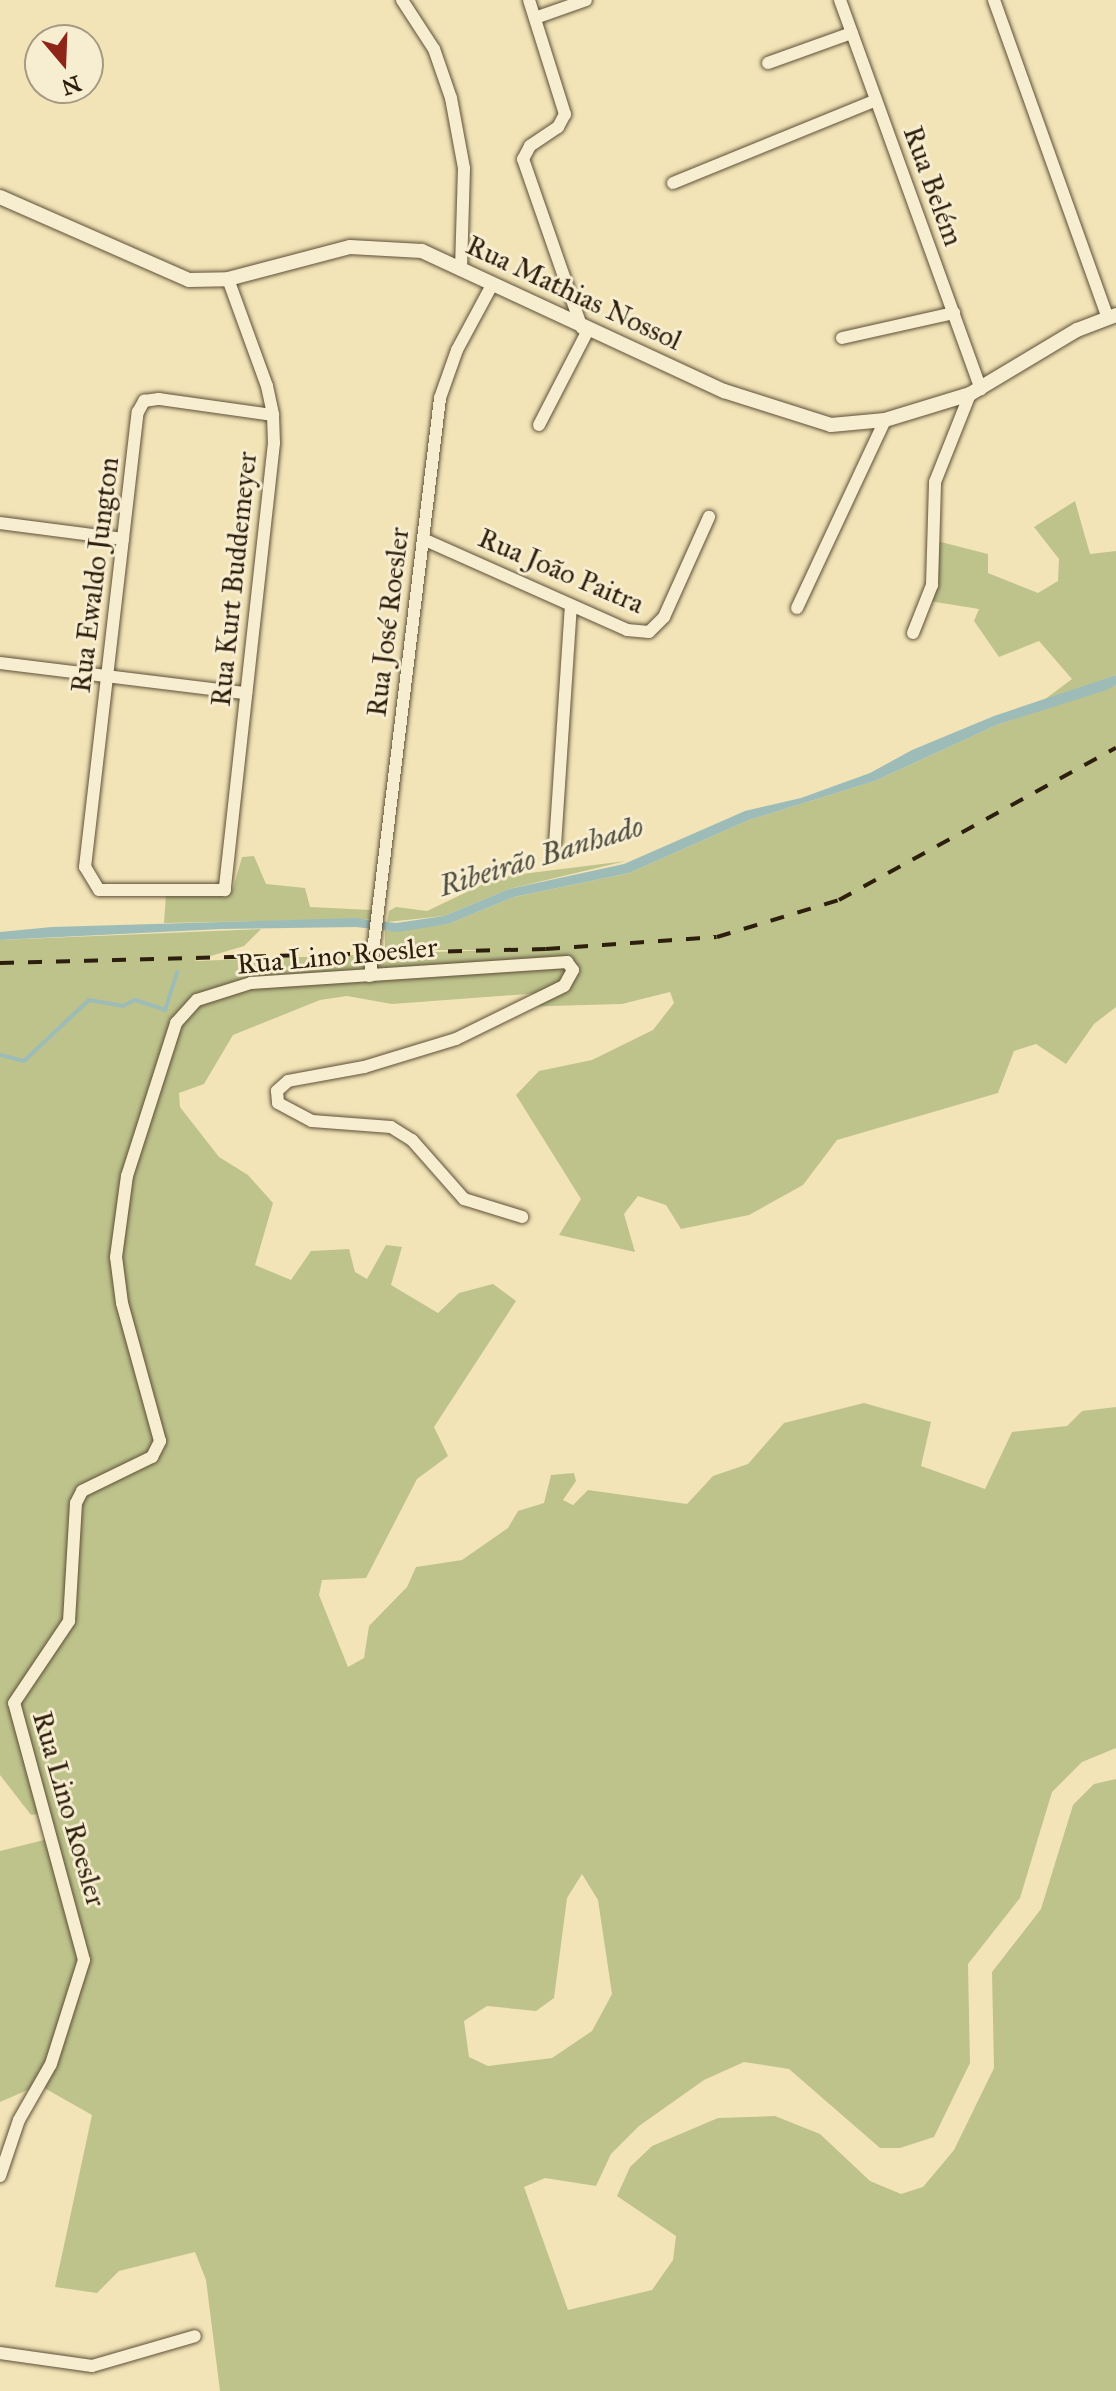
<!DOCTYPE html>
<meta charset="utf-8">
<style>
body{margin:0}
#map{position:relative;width:1116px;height:2391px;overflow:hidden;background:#f2e4b7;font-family:"IM FELL Great Primer",serif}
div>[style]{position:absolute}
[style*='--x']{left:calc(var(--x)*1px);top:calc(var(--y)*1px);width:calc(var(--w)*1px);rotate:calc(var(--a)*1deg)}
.green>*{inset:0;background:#bec38c}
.water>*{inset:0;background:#9ebcb7}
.stream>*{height:4px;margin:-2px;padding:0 2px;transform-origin:2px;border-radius:2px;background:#9ebcb7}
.roads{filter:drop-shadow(0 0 2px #5e5038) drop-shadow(0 0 2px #5e5038)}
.minor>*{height:12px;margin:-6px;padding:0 6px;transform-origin:6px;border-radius:6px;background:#f7edd0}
.tertiary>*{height:14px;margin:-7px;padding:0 7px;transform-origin:7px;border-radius:7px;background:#f7edd0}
.rail>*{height:4px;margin-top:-2px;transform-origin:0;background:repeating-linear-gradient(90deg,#2d1e0d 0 14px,transparent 0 28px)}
span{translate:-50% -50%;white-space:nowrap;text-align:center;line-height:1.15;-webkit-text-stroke:6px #f7edd0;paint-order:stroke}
.street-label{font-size:28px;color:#2d1e0d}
.water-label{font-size:30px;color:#4f4d40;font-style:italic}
.north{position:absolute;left:24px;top:24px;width:80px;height:80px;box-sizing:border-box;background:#f7edd0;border:2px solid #a69a82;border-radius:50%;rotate:161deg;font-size:22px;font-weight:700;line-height:32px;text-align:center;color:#2d1e0d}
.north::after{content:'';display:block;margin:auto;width:28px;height:36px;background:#8f2418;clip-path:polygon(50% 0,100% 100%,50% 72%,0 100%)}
</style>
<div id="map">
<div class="green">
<i style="clip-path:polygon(1075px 501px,1090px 554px,1116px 551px,1116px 675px,1044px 700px,1072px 679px,1039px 641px,999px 657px,974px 621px,979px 609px,929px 601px,933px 540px,988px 554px,988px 573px,1038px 593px,1058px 581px,1059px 559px,1034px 527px)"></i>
<i style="clip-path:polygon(evenodd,1116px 685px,1116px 1007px,1094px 1024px,1066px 1064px,1036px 1044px,1014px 1051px,998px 1093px,837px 1140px,803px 1185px,749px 1215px,681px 1229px,666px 1205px,638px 1196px,624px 1214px,635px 1252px,559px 1235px,581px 1199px,516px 1095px,539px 1071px,592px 1060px,653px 1030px,674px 1003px,670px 992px,622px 1004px,513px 1007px,540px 993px,392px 1004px,347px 996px,320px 1000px,233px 1035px,204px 1084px,179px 1093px,180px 1107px,219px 1157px,248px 1175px,273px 1203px,255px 1265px,291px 1280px,311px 1251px,349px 1249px,355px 1272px,367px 1279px,386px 1245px,402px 1247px,391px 1285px,438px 1313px,459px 1293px,493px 1284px,516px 1301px,434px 1427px,448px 1456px,417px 1479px,366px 1578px,322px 1580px,319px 1595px,348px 1667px,364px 1658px,369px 1626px,407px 1587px,416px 1567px,462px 1560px,508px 1528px,518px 1511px,544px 1503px,551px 1475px,574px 1473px,576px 1481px,563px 1500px,573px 1505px,588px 1490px,687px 1504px,713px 1476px,748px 1464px,784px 1423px,864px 1403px,931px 1422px,921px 1466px,985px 1489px,1012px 1432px,1067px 1426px,1082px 1411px,1116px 1407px,1116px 1748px,1082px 1762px,1052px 1792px,1020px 1898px,968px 1964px,970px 2063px,934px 2137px,900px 2148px,880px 2148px,789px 2069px,744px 2062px,704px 2080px,639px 2126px,611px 2154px,596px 2186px,545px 2178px,524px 2187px,568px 2310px,652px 2290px,673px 2260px,676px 2236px,617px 2196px,630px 2167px,652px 2146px,718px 2118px,775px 2116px,820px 2134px,870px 2181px,901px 2194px,923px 2187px,954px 2150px,994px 2068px,992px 1972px,1041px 1909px,1073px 1805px,1094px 1784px,1116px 1779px,1116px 2391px,220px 2391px,206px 2280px,195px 2252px,119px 2271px,97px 2293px,55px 2287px,92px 2115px,39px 2085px,0 2102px,0 1851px,52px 1838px,46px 1813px,31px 1815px,0 1775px,0 940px,261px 929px,244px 946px,194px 961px,493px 950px,385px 950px,385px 931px,448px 924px,514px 897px,629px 873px,749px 820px,875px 781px,999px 724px,1116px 685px,582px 1874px,598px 1900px,612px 1994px,592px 2031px,552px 2058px,488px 2066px,469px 2057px,464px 2021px,487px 2006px,536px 2011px,554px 1998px,567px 1898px,582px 1874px)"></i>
<i style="clip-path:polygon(254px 856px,266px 884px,305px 888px,310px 907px,371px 910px,372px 919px,164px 923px,166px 894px,225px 896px,233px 889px,242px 857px)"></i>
<i style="clip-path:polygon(626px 861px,509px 889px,444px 916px,387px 922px,389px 911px,396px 907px,427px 911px,498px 877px)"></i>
</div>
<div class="water">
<i style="clip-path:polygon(1116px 675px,1116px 685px,1104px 691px,999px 724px,875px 781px,749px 820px,629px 873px,514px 897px,448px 924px,398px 932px,356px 927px,221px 929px,0 940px,0 932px,52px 927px,355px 918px,396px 923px,444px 916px,509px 889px,624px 864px,745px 811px,801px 798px,870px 773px,912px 750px,994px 716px)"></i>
</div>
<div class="stream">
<i style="--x:0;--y:1055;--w:25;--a:14"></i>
<i style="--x:24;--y:1061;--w:89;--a:-43.2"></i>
<i style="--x:89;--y:1000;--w:35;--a:10"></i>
<i style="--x:123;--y:1006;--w:13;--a:-27"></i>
<i style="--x:135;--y:1000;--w:32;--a:18"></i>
<i style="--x:165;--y:1010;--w:40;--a:-72"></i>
</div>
<div class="roads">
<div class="minor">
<i style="--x:402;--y:0;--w:59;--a:56.9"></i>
<i style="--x:434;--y:49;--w:52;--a:70.9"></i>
<i style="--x:451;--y:98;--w:71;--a:79.5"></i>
<i style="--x:464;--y:168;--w:102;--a:91.7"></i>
<i style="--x:529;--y:0;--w:120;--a:72.5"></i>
<i style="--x:565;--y:114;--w:15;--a:118"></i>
<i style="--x:558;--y:127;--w:34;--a:146"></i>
<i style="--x:530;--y:146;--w:15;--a:118"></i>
<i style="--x:523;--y:159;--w:179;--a:70.8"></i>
<i style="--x:840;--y:0;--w:414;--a:70.1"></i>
<i style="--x:994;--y:0;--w:338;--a:70.3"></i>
<i style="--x:535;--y:18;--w:54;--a:-19.4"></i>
<i style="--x:768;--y:63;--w:89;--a:-19.7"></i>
<i style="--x:673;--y:183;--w:219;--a:-22.2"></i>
<i style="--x:228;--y:279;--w:114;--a:70"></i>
<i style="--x:267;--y:386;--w:30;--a:78"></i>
<i style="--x:273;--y:415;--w:28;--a:88"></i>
<i style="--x:274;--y:443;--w:450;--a:96.3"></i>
<i style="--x:225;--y:890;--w:126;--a:180"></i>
<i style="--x:99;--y:890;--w:27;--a:-121"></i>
<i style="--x:85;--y:867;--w:458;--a:-83.4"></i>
<i style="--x:138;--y:412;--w:13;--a:-61"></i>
<i style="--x:144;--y:401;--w:15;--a:-8"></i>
<i style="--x:159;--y:399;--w:115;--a:8"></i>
<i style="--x:842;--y:338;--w:115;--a:-12.6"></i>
<i style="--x:539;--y:425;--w:107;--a:-62.7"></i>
<i style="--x:0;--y:523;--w:124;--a:7.4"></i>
<i style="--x:423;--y:539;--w:223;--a:24"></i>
<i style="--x:627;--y:630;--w:22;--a:5"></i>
<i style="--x:649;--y:632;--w:21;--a:-45"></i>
<i style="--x:664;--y:617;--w:110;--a:-65.8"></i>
<i style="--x:797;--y:608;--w:208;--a:-64.9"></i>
<i style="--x:913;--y:633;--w:52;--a:-68.4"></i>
<i style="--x:932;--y:585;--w:103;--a:-88.3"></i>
<i style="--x:935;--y:482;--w:95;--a:-68.3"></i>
<i style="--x:0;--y:663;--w:248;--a:7"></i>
<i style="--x:555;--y:845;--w:240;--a:-86.2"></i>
<i style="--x:370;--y:976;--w:582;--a:-83.09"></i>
<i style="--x:440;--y:398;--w:51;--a:-70.5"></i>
<i style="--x:457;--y:350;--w:74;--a:-61.7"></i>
<i style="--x:0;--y:2176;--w:59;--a:-71.3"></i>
<i style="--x:19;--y:2120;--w:64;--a:-60.3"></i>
<i style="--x:51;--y:2064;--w:109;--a:-72.4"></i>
<i style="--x:84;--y:1960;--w:266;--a:-105.2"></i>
<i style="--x:14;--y:1703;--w:99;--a:-56.1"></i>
<i style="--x:69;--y:1621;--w:118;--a:-86.6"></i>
<i style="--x:76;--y:1503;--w:13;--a:-63"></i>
<i style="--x:82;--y:1491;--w:78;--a:-25.9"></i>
<i style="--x:152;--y:1457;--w:18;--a:-63"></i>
<i style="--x:160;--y:1441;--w:143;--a:-105.4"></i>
<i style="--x:122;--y:1303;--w:46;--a:-97.4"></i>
<i style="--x:116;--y:1257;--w:82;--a:-82.3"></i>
<i style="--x:127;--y:1176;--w:161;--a:-72.2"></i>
<i style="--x:176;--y:1023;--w:31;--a:-48"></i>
<i style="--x:197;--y:1000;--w:57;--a:-17.5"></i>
<i style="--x:251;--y:983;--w:317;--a:-3.8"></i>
<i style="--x:567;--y:962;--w:10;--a:53"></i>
<i style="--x:573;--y:970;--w:18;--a:119"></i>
<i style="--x:564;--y:986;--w:120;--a:153.9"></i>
<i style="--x:456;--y:1039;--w:96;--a:163.1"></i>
<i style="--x:364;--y:1067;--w:77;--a:169.6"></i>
<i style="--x:288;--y:1081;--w:15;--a:138"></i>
<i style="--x:277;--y:1091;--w:12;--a:85"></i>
<i style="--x:278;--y:1103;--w:38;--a:28"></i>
<i style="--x:312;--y:1121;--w:79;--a:4.3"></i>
<i style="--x:391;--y:1127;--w:25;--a:32"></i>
<i style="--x:412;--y:1140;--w:79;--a:48.6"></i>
<i style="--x:464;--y:1199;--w:61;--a:17.2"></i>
<i style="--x:0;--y:2353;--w:93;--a:8"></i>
<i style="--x:92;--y:2366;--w:107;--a:-16.2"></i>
</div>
<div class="tertiary">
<i style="--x:0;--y:197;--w:206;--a:23.7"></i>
<i style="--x:189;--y:280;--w:39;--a:-1"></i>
<i style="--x:228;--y:279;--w:126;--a:-14.7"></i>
<i style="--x:350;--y:247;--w:72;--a:3.2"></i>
<i style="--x:422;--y:251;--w:333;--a:24.9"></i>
<i style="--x:724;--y:391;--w:112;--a:17.6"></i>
<i style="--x:831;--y:425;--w:54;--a:-5.3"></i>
<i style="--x:885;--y:420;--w:89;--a:-17"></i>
<i style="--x:970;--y:394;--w:125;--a:-30.9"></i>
<i style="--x:1077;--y:330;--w:42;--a:-21"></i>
</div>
</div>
<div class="rail">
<i style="--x:0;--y:963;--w:546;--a:-1.47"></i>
<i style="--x:546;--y:949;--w:171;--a:-4"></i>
<i style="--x:717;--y:937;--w:127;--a:-16.9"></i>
<i style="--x:839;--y:900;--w:316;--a:-28.8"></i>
</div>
<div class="street-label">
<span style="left:933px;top:186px;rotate:70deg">Rua Belém</span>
<span style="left:574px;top:293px;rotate:25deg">Rua Mathias Nossol</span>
<span style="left:561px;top:571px;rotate:23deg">Rua João Paitra</span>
<span style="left:95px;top:575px;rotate:-83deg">Rua Ewaldo Jungton</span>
<span style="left:234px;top:579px;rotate:-84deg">Rua Kurt Buddemeyer</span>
<span style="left:388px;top:622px;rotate:-83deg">Rua José Roesler</span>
<span style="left:337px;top:956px;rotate:-5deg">Rua Lino Roesler</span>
<span style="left:69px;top:1809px;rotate:74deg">Rua Lino Roesler</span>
</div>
<div class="water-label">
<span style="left:541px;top:856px;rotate:-17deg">Ribeirão Banhado</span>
</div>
<div class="north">N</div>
</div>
